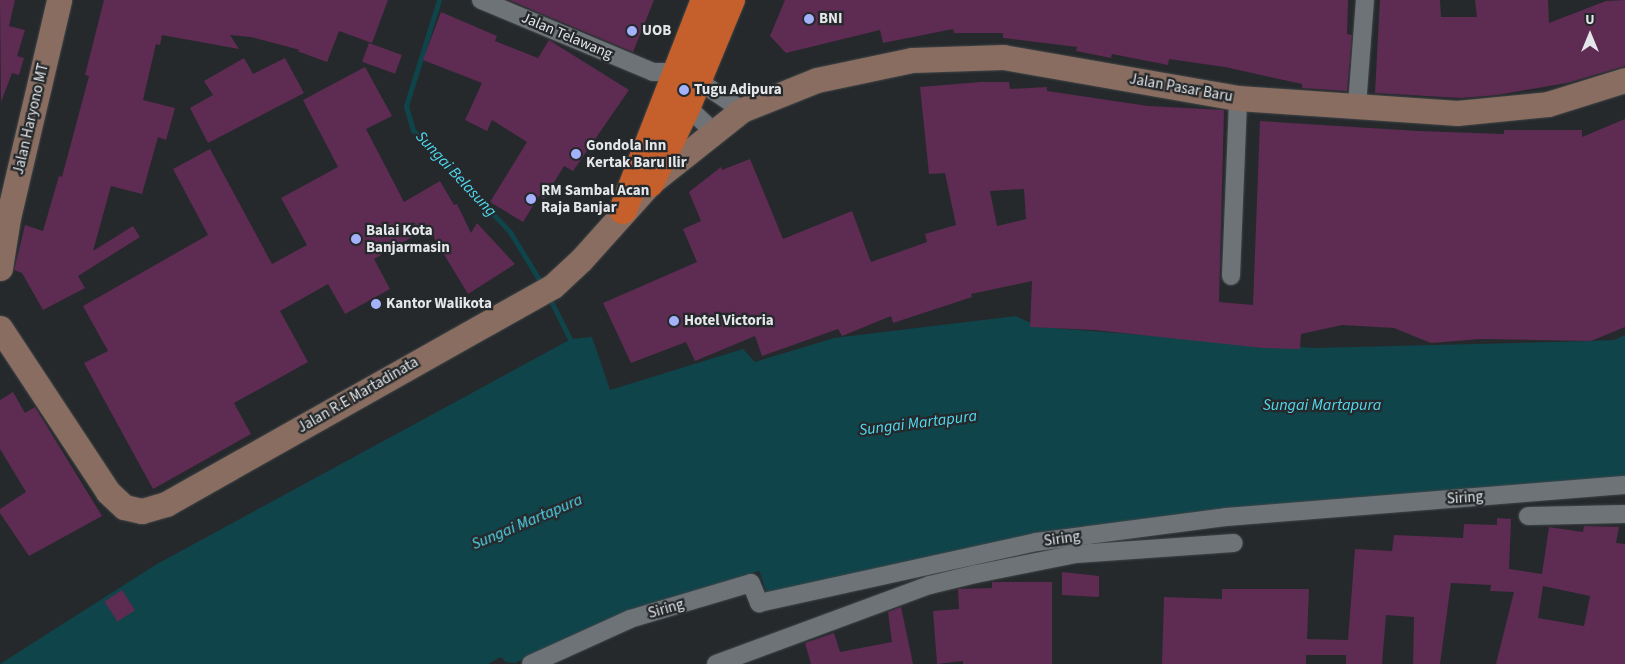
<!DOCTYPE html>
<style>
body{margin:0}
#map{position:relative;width:1625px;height:664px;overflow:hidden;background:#25292c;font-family:"Source Sans 3",sans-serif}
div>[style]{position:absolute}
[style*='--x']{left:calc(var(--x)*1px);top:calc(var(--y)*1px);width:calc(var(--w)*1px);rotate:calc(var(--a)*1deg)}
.water>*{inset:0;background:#0f444b}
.stream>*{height:5px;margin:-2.5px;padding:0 2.5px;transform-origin:2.5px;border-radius:2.5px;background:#0f444b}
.building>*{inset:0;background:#5e2b52;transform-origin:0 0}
.roads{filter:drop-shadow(0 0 1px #414547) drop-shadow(0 0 1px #414547)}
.street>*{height:18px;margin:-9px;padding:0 9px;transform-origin:9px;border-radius:9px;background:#6e7377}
.secondary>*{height:25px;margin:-12.5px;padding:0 12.5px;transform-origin:12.5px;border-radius:12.5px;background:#886d60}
.highway>*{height:28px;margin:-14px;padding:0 14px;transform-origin:14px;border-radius:14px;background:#c5602c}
.dots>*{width:14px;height:14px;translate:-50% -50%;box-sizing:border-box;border:2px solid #25292c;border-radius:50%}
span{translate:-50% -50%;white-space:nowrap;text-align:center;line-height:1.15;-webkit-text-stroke:4.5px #25292c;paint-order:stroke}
.poi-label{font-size:15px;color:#e4e6e9;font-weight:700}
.left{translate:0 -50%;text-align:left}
.street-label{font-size:15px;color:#e4e6e9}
.water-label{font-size:16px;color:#51dcf2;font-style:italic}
.north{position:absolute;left:1565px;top:10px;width:50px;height:50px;-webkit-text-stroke:4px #25292c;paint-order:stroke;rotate:0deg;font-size:14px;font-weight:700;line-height:20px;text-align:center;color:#e4e6e9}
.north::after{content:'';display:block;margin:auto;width:18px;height:22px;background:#e4e6e9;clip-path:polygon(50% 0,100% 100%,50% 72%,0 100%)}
</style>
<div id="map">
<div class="water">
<i style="clip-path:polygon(1016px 316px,1039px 327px,1313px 348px,1591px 341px,1614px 340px,1625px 335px,1625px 479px,1357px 498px,767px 593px,759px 571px,628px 611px,515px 663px,506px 662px,501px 657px,488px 664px,0 664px,157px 564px,571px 339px,592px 337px,610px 390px,743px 349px,755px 362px,834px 338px)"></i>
</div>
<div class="stream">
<i style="--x:439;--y:0;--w:111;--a:107.3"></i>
<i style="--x:406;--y:106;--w:25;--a:74"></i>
<i style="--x:413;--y:130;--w:141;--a:46.4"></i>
<i style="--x:510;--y:232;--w:57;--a:58.5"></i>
<i style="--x:552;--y:303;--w:47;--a:63.4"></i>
</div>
<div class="building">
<i style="clip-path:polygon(0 0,15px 0,9px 26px,25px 30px,17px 56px,24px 58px,19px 75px,12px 73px,1px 102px)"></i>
<i style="clip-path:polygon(104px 0,388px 0,372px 43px,339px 31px,327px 62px,297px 51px,300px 50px,251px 37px,230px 35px,239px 49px,162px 35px,160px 45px,156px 44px,143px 100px,175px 108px,166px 140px,158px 137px,142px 194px,111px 186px,93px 251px,133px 226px,140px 237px,78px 276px,85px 288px,43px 310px,22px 273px,14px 270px,16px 262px,25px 225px,43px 231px,59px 176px,62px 177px,89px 76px,85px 75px)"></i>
<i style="clip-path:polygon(509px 0,654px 0,633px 52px)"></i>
<i style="clip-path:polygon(785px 0,1348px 0,1347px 34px,1352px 35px,1347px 91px,1302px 88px,1302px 84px,1225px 67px,1169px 59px,1168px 65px,1112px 54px,1111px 58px,1076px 51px,1077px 47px,1003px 38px,1003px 33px,954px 33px,953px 29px,883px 43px,880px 30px,786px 53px,770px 36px)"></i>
<i style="clip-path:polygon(1380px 0,1440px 0,1441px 17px,1477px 17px,1475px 0,1548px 0,1549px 23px,1606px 1px,1625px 0,1625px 66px,1567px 83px,1497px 95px,1461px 98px,1375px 93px)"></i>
<i style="clip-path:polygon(441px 12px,497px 36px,495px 41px,538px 58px,549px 40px,629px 90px,573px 171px,564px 166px,544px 199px,539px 196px,523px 222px,490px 202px,527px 142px,492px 120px,487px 131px,465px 120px,482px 83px,423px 60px)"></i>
<i style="left:369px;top:43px;width:35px;height:20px;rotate:20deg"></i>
<i style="clip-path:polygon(244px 58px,253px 74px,285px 58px,304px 93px,208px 143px,190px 108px,213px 95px,204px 81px)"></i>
<i style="clip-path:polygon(365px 67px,392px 116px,366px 129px,404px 202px,440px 181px,454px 205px,457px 204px,471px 233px,477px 223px,515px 264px,468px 294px,428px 228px,374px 259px,390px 289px,345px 314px,328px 284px,280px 311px,308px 362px,234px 403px,251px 434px,153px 489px,84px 363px,108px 351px,83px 306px,208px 235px,173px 169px,210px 149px,272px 264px,307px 245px,281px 198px,338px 167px,303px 100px)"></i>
<i style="clip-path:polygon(evenodd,981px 82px,1009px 82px,1010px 89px,1047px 87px,1047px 91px,1148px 106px,1224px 110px,1219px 302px,1253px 305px,1260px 121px,1418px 131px,1504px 134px,1504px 130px,1582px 130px,1582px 137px,1625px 119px,1625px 327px,1591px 341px,1480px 339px,1431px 343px,1394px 328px,1342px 325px,1301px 334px,1300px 349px,1263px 348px,1095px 330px,1030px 327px,1032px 281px,971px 294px,972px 297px,893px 323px,891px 316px,842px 336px,838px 329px,762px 356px,755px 336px,695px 361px,686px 342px,631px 363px,603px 303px,697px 262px,683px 229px,701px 221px,689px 192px,721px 167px,722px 170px,750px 159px,783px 239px,852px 211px,871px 262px,927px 242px,925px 234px,956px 225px,945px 173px,929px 174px,920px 87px,981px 82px,1024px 189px,1026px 219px,997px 226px,990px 191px,1024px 189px)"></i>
<i style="clip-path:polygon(13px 392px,25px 413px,35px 407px,102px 516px,29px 556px,0 513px,0 509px,26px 492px,0 449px,0 400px)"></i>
<i style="clip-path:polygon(evenodd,1497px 518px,1511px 519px,1509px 569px,1542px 574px,1549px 527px,1583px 532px,1584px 526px,1619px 527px,1616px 543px,1625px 544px,1625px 664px,1496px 664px,1514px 592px,1490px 591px,1491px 585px,1451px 583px,1440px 664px,1413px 664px,1414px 617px,1386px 615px,1382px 664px,1346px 664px,1346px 655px,1306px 655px,1306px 664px,1162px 664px,1164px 597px,1222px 599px,1222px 589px,1309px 589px,1307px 639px,1348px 640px,1355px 549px,1392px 551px,1394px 535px,1463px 538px,1464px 524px,1497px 525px,1497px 518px,1543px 586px,1590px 596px,1584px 626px,1538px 618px,1543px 586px)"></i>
<i style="clip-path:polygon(1062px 572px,1099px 576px,1099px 597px,1062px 595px)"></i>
<i style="clip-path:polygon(992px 582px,1052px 582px,1052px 664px,963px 664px,963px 661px,937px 664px,933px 611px,959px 609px,958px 589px,992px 588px)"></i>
<i style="left:122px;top:590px;width:24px;height:21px;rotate:57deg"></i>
<i style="clip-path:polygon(901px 607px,913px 664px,811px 664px,805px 643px,834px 633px,840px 652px,892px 642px,888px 612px)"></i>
</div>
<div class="roads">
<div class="street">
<i style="--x:481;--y:0;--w:186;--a:22.7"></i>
<i style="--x:653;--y:72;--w:22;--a:0"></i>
<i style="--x:675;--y:72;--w:23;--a:20"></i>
<i style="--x:697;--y:80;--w:54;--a:33.7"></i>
<i style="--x:680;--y:100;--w:47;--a:43.3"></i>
<i style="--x:1357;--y:106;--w:106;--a:-85.7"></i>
<i style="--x:1231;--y:276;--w:178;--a:-87.7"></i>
<i style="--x:1528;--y:516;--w:97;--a:-1.2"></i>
<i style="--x:531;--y:664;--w:109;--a:-24.4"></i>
<i style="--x:630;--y:619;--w:126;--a:-16.6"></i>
<i style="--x:751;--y:583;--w:22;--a:68"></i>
<i style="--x:759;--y:603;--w:284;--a:-12.4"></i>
<i style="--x:1036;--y:542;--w:53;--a:-7.5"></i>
<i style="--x:1089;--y:535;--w:138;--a:-7.5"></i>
<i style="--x:1226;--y:517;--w:400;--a:-4.6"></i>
<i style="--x:716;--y:664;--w:228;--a:-20.3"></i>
<i style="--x:930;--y:585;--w:47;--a:-13.4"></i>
<i style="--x:976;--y:574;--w:102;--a:-11.3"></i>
<i style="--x:1076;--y:554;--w:158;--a:-4"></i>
</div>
<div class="secondary">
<i style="--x:0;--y:268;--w:51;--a:-80.9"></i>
<i style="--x:8;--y:218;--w:224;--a:-76.8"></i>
<i style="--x:0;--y:328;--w:196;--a:56.6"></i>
<i style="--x:108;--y:492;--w:22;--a:43"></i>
<i style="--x:124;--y:507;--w:18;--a:13"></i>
<i style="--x:142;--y:511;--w:25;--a:-16"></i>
<i style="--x:166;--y:504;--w:444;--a:-29.4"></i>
<i style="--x:553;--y:286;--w:38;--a:-43"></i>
<i style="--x:581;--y:260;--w:103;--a:-48.1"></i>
<i style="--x:650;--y:183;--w:117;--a:-38.4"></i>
<i style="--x:742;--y:110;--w:81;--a:-21.8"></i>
<i style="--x:817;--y:80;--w:97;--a:-11.9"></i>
<i style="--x:912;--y:60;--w:91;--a:-1.9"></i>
<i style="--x:1003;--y:57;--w:239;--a:9.9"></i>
<i style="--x:1238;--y:98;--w:220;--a:3.9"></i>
<i style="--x:1457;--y:113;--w:91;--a:-5.6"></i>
<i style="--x:1548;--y:104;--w:81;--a:-17.3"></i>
</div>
<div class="highway">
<i style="--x:650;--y:183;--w:85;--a:-64.3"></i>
<i style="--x:687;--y:106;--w:115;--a:-67.5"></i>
<i style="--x:623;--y:210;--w:225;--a:-68.7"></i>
</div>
</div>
<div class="dots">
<i style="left:809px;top:19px;background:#a4b2fc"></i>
<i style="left:632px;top:31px;background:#a4b2fc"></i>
<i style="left:684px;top:90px;background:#a4b2fc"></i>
<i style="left:576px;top:154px;background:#a4b2fc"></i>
<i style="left:531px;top:199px;background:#a4b2fc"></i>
<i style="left:356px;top:239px;background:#a4b2fc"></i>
<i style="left:376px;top:304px;background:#a4b2fc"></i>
<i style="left:674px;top:321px;background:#a4b2fc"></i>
</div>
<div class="poi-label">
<span class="left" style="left:819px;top:19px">BNI</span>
<span class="left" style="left:642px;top:31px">UOB</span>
<span class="left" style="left:694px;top:90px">Tugu Adipura</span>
<span class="left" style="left:586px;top:154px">Gondola Inn<br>Kertak Baru Ilir</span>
<span class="left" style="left:541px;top:199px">RM Sambal Acan<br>Raja Banjar</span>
<span class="left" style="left:366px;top:239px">Balai Kota<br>Banjarmasin</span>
<span class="left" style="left:386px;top:304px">Kantor Walikota</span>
<span class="left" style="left:684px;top:321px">Hotel Victoria</span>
</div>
<div class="street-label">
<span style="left:567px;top:36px;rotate:23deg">Jalan Telawang</span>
<span style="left:1181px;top:88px;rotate:10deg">Jalan Pasar Baru</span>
<span style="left:31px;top:119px;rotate:-77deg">Jalan Haryono MT</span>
<span style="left:358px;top:395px;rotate:-30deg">Jalan R.E Martadinata</span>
<span style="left:1465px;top:498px;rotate:-4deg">Siring</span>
<span style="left:1062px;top:539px;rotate:-8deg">Siring</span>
<span style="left:666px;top:609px;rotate:-16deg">Siring</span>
</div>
<div class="water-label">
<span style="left:456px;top:174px;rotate:47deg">Sungai Belasung</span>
<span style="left:1322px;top:405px">Sungai Martapura</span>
<span style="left:918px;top:423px;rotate:-7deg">Sungai Martapura</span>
<span style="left:527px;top:522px;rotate:-23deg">Sungai Martapura</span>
</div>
<div class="north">U</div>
</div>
